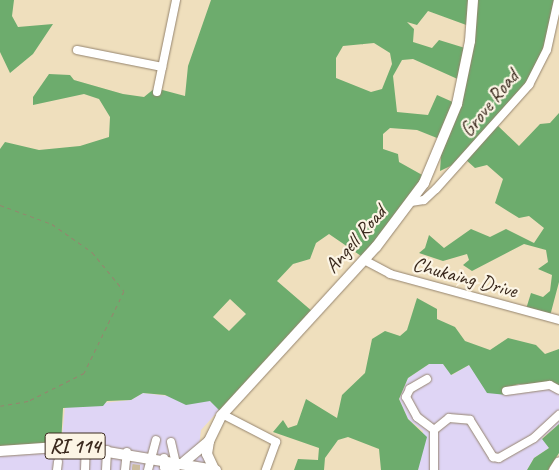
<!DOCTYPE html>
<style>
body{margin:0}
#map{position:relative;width:559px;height:470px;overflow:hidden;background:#efdfbd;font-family:Caveat,sans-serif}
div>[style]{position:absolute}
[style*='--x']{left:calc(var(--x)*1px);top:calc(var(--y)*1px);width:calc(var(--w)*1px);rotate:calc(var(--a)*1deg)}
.built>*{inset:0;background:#dfd5f5}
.forest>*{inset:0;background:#6dac6d}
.minor-tunnel>*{height:8px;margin-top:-4px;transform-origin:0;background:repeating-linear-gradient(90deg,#cbbb9d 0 8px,transparent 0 12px)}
.path>*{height:1px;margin-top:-0.5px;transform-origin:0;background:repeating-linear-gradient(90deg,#95846e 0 4px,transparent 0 8px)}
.roads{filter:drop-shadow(0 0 1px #95846e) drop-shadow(0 0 1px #95846e)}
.minor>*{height:8px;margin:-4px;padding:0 4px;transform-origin:4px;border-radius:4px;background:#fff}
.major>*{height:10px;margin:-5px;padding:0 5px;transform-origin:5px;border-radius:5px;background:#fff}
.highway>*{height:11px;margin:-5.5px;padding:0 5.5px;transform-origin:5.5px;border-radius:5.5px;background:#fff}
span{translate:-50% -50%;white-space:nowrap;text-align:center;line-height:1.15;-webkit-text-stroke:4.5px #fcf5e5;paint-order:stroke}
.shield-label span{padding:1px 4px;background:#fcf5e5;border:1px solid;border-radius:4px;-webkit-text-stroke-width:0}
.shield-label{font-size:20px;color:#3b2a1e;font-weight:700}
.street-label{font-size:21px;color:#3b2a1e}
</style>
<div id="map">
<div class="built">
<i style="clip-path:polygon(429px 364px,443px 364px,452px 375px,469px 365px,481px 381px,505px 391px,519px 384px,559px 389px,559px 424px,542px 438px,549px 448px,534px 458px,527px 470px,418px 470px,423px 431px,408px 419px,399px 399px,408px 378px)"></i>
<i style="clip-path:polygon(143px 393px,210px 401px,220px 409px,201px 430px,199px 446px,207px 466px,217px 470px,0 470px,0 449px,61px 445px,65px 407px,131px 400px)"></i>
</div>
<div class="forest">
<i style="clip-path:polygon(0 0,14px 0,12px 16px,18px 27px,53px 24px,33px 54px,10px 73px,0 52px)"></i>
<i style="clip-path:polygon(evenodd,211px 0,559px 0,534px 75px,496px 124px,519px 146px,540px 124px,550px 123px,559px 113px,559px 282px,550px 316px,526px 309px,531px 293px,543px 297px,550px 291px,552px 275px,538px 269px,548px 262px,546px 250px,524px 244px,472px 271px,463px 265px,469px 260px,467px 254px,443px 261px,419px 253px,425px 248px,429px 235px,444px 248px,471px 229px,490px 237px,506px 229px,534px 243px,544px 228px,529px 216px,519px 218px,495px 203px,503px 179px,487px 165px,475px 168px,465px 159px,440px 171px,442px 140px,417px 130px,390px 128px,383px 134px,383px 149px,398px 154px,399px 162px,424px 176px,364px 258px,329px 234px,316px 243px,310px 259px,293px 264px,277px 281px,313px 312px,220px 411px,210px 401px,186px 405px,165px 395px,143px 393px,131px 400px,107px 401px,103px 406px,63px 408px,61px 445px,0 449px,0 149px,5px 142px,39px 150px,80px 146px,109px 137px,110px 117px,99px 99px,84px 94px,33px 105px,33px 97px,49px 74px,70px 75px,74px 80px,123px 94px,144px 97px,155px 88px,185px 96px,188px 66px,211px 0,428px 11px,469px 26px,465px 48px,439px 40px,432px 48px,413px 42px,414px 29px,407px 22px,417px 25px,428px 11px,211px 0,374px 43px,390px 53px,392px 64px,382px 89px,371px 92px,336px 78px,336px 58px,343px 46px,374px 43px,211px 0,413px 59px,462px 81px,455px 103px,437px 95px,428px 115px,397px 112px,393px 76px,402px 60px,413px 59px,211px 0,230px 299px,246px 314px,229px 331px,213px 317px,230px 299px)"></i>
<i style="clip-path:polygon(417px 298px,437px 309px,437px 319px,455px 327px,465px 341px,490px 350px,508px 338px,536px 345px,545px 354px,559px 349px,559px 389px,519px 384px,508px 387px,507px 395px,487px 393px,469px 365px,451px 375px,443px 364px,429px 364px,408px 378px,399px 399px,408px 419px,427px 437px,418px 470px,381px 470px,379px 449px,348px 437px,338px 440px,325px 458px,324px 470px,294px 470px,298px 459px,318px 460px,319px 448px,273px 432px,283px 420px,288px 428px,297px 425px,306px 399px,337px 418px,342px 395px,365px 373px,372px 339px,385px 331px,400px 336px,407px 330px)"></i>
<i style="clip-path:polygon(559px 424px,559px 453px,548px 470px,527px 470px,534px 458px,549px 448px,542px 439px)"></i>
</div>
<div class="minor-tunnel">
<i style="--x:132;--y:468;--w:8;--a:7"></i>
</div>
<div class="path">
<i style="--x:0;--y:205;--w:55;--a:20.1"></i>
<i style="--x:52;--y:224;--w:49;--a:35"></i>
<i style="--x:92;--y:252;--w:50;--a:50.6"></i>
<i style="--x:124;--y:291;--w:91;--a:116"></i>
<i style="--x:84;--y:373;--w:63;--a:153.4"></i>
<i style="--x:28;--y:401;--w:28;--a:170"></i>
</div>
<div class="roads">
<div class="minor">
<i style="--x:77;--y:50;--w:87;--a:11.3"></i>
<i style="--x:157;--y:92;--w:94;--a:-78.3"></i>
<i style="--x:411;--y:202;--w:13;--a:-9"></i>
<i style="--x:424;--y:200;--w:16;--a:-43"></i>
<i style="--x:436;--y:189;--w:140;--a:-48.2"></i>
<i style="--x:529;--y:85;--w:39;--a:-63"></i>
<i style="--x:547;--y:50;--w:51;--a:-77.6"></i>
<i style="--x:364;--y:260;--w:30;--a:28"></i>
<i style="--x:390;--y:274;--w:175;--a:15.2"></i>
<i style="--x:427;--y:379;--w:20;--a:150"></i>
<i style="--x:410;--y:389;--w:9;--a:117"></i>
<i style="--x:406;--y:397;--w:23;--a:61"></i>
<i style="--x:417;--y:417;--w:21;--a:37"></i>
<i style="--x:506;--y:391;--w:44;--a:-7.8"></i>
<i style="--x:550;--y:385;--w:10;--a:29"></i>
<i style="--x:222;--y:414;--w:61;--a:27.4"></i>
<i style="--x:276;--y:442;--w:30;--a:110"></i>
<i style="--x:171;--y:442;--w:18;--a:77"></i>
<i style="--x:164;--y:458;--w:9;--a:90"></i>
<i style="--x:164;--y:467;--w:12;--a:14"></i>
<i style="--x:57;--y:470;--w:8;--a:-83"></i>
<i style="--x:85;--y:470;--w:23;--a:-88"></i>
<i style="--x:106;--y:470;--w:20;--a:-87"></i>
<i style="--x:125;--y:470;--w:18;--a:-84"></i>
<i style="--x:148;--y:470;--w:31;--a:-75"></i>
<i style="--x:434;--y:470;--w:40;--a:-90"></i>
<i style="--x:434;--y:430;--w:19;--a:-39"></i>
<i style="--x:449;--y:418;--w:21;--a:5"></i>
<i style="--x:470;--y:420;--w:44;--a:58.1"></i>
<i style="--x:493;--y:457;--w:6;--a:9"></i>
<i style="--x:499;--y:458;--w:40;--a:-29.7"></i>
<i style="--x:534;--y:438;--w:34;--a:-43"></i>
</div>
<div class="major">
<i style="--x:0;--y:451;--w:72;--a:-4"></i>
<i style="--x:72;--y:446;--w:146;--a:9.5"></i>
<i style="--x:184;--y:462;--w:33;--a:-40"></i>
<i style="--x:214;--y:469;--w:17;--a:-115"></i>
<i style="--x:207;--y:454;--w:13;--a:-81"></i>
<i style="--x:209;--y:441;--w:28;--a:-64"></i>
<i style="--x:221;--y:416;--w:229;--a:-47.5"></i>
<i style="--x:376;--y:247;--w:80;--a:-53.1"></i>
<i style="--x:424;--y:183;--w:86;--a:-67.3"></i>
<i style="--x:457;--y:104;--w:64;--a:-78.3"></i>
<i style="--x:470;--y:41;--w:41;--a:-85.8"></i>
</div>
<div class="highway">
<i style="--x:554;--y:470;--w:9;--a:-58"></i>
</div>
</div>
<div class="shield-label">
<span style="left:75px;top:446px">RI 114</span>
</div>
<div class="street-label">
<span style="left:489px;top:103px;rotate:-51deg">Grove Road</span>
<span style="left:355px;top:239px;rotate:-49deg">Angell Road</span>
<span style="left:465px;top:277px;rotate:15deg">Chukaing Drive</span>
</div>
</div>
